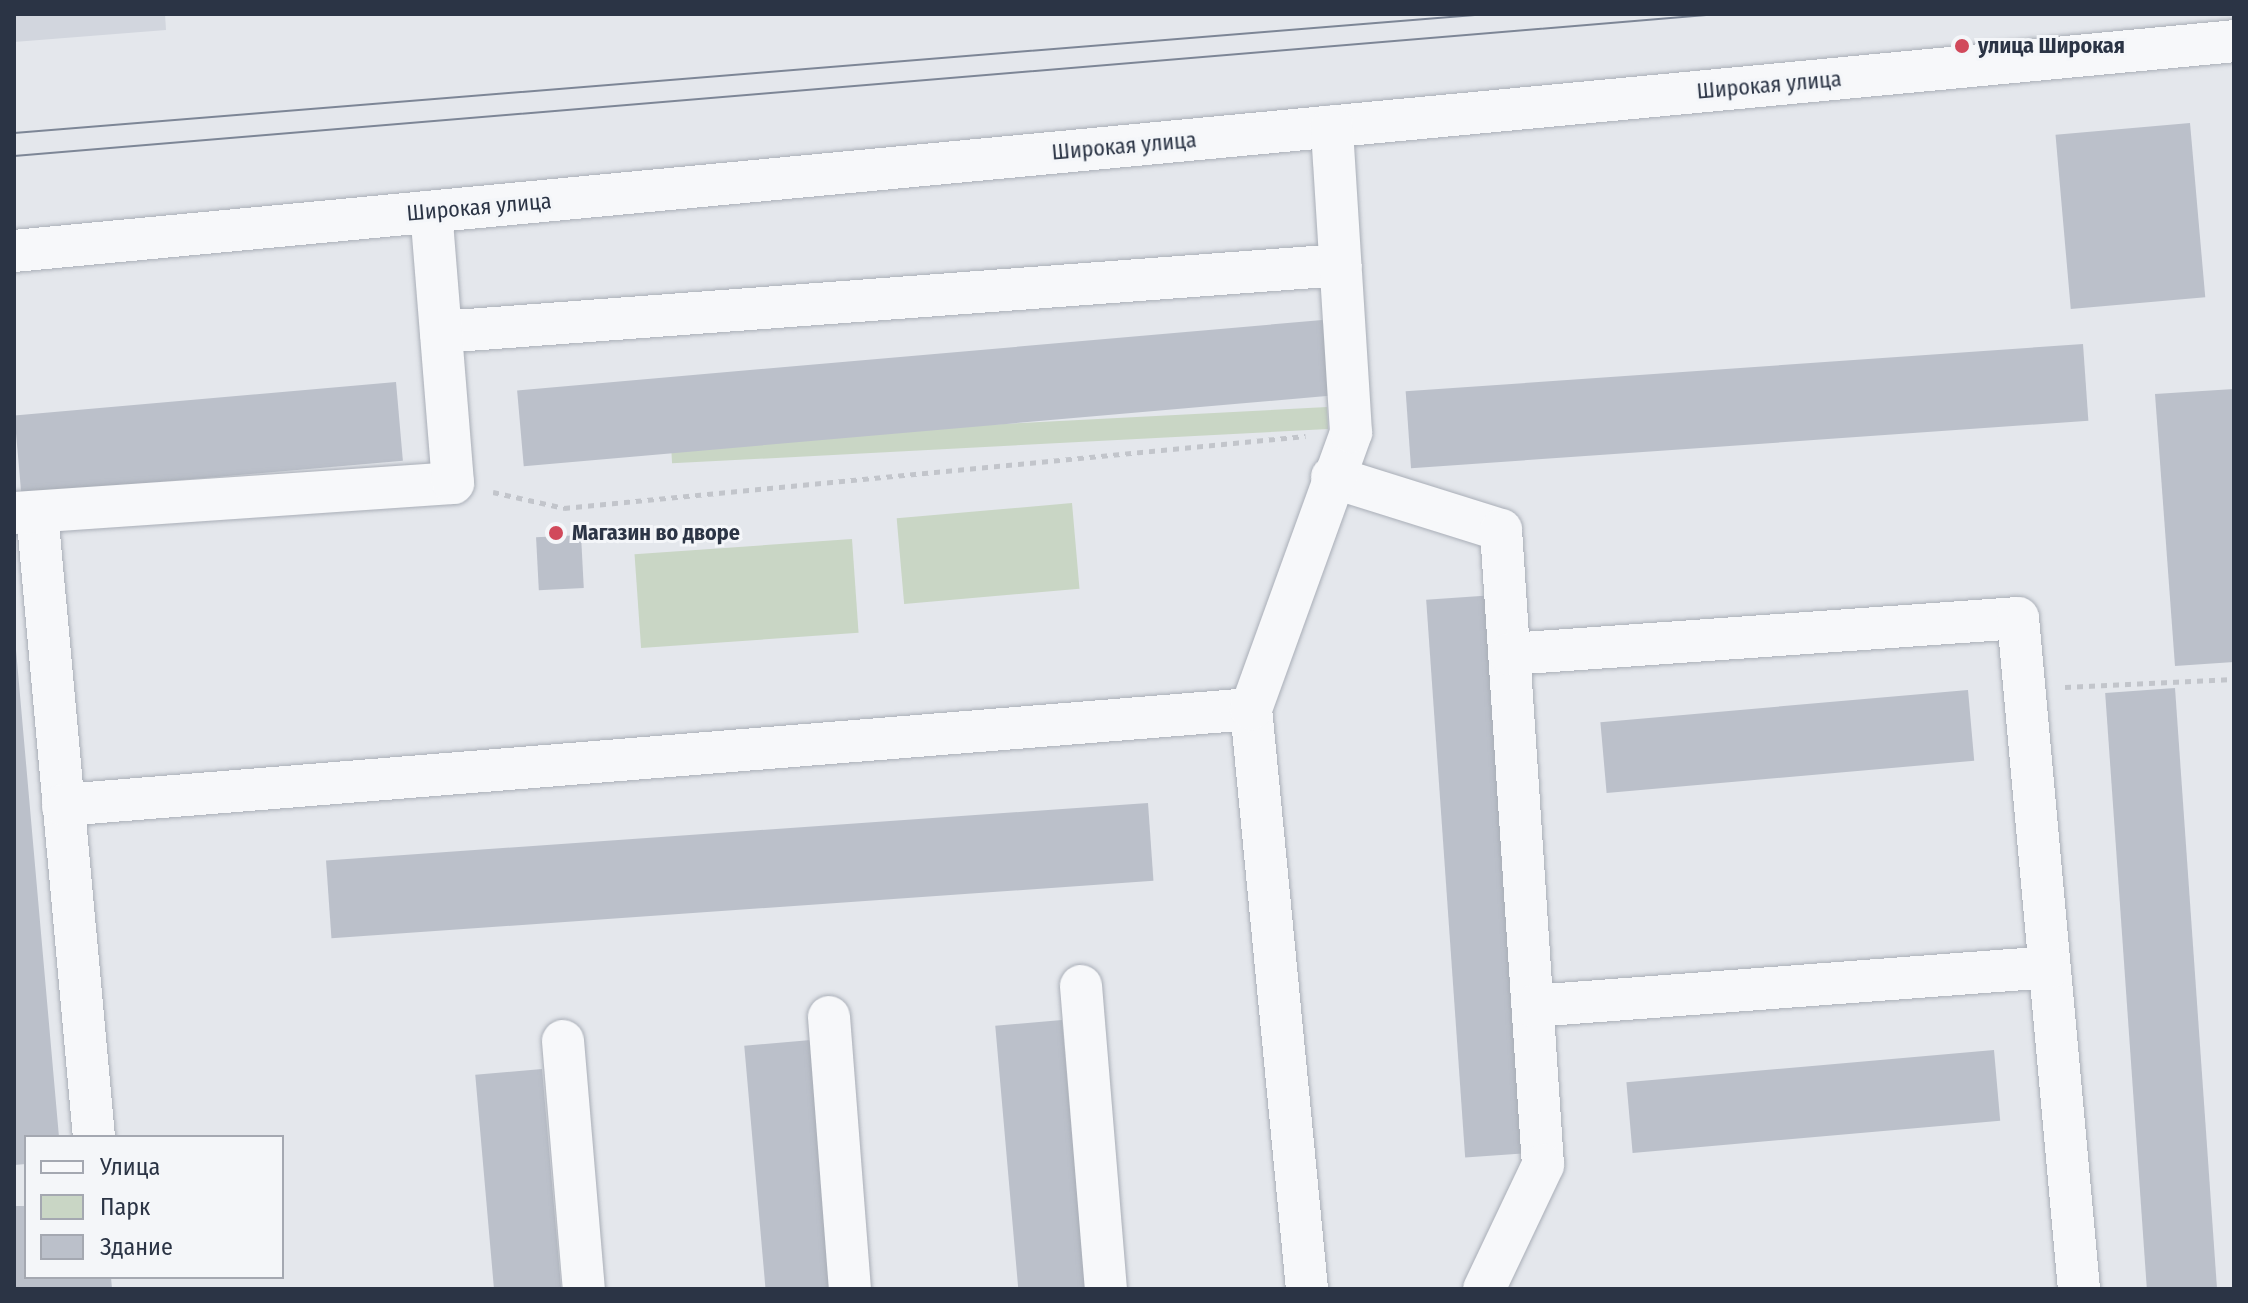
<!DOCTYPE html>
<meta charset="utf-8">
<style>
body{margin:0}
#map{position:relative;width:2248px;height:1303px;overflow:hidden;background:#e4e7ec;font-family:"Fira Sans Condensed",sans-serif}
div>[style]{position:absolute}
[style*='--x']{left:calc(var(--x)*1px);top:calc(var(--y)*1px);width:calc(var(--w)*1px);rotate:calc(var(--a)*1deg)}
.built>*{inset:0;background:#d2d6de}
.green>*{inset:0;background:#c9d6c5;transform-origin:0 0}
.building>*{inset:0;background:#bbc0ca;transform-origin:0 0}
.path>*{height:5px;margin-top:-2.5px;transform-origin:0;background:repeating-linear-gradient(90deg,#c2c5cb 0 6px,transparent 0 12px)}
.roads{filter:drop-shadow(0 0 2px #a9aeb7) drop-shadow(0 0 2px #a9aeb7)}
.minor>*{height:42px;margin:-21px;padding:0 21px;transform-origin:21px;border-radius:21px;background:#f7f8fa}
.tram>*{height:2px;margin:-1px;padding:0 1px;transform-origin:1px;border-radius:1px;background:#7d8696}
.dots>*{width:22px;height:22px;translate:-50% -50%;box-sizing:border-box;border:4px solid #f4f6f9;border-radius:50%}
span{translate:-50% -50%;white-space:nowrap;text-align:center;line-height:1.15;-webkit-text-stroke:6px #f4f6f9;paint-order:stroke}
.poi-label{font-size:22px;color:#2b3445;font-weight:700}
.left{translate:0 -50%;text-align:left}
.street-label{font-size:22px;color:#2b3445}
.frame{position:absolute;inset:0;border:16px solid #2b3445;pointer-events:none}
.legend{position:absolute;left:24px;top:1135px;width:260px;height:144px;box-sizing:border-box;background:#f4f6f9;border:2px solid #a4a8b1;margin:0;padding:10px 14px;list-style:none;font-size:24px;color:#2b3445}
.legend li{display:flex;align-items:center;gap:16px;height:40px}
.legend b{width:40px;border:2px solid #a4a8b1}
</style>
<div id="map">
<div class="built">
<i style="clip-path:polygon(14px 14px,165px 14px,166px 30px,14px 42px)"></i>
</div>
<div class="green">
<i style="left:1327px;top:407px;width:22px;height:657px;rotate:87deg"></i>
<i style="left:1072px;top:503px;width:86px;height:176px;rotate:85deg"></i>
<i style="left:852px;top:539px;width:94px;height:218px;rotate:86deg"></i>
</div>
<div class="building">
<i style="left:2190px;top:123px;width:175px;height:135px;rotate:85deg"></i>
<i style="left:1334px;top:319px;width:76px;height:820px;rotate:85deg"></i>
<i style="left:2083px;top:344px;width:77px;height:679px;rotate:86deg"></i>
<i style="left:396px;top:382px;width:79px;height:383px;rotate:85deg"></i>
<i style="clip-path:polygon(2234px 389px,2234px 662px,2175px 666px,2155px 394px)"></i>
<i style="left:581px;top:535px;width:53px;height:45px;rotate:87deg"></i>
<i style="left:1495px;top:595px;width:559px;height:69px;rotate:86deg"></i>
<i style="clip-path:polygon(14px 627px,59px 1137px,26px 1137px,26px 1164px,14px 1165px)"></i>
<i style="left:2175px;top:688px;width:603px;height:70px;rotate:86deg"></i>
<i style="left:1968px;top:690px;width:71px;height:369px;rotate:85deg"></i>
<i style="left:1148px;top:803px;width:78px;height:824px;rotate:86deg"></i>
<i style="left:1062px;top:1020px;width:270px;height:67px;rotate:85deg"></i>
<i style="left:811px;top:1040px;width:250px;height:67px;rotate:85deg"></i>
<i style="left:1994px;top:1050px;width:71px;height:369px;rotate:85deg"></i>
<i style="left:542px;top:1069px;width:221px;height:67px;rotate:85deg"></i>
<i style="clip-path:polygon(14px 1206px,26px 1206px,26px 1277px,111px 1277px,112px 1289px,14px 1289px)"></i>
</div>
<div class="path">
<i style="--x:493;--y:492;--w:73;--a:12.7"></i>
<i style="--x:564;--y:508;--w:745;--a:-5.54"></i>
<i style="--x:2065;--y:687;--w:169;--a:-2.7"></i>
</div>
<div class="roads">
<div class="minor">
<i style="--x:14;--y:251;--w:2230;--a:-5.4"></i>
<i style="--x:441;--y:332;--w:902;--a:-4.26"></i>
<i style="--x:1332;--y:477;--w:177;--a:17.4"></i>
<i style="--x:1501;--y:530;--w:636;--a:86.22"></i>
<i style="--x:1543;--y:1165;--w:137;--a:115.4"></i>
<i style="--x:37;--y:512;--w:628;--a:84.79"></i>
<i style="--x:14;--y:513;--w:440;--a:-3.9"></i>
<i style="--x:453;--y:483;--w:272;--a:-94.6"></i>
<i style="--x:1510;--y:654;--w:509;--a:-4.05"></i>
<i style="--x:2018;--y:618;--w:674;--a:84.81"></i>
<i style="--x:63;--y:805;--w:1192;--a:-4.62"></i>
<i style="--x:1081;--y:986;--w:304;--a:85.3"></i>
<i style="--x:1533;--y:1006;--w:518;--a:-4.31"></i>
<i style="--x:829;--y:1017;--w:273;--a:85.6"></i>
<i style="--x:563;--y:1041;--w:249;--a:85.2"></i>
<i style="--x:1307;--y:1289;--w:583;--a:-95.51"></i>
<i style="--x:1251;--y:709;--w:294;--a:-70.1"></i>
<i style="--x:1351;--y:432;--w:306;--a:-93.6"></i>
</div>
</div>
<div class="tram">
<i style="--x:14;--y:133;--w:1478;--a:-4.62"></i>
<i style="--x:14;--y:156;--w:1710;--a:-4.76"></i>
</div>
<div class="dots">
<i style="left:1962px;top:46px;background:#d1495b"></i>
<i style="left:556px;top:533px;background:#d1495b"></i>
</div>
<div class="poi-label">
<span class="left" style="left:1978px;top:46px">улица Широкая</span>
<span class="left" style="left:572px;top:533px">Магазин во дворе</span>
</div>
<div class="street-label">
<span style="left:1769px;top:85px;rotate:-5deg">Широкая улица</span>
<span style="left:1124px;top:146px;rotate:-5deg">Широкая улица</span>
<span style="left:479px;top:207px;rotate:-5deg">Широкая улица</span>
</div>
<div class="frame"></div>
<ul class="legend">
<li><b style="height:10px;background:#f7f8fa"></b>Улица</li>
<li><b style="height:22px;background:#c9d6c5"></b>Парк</li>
<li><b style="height:22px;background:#bbc0ca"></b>Здание</li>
</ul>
</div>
